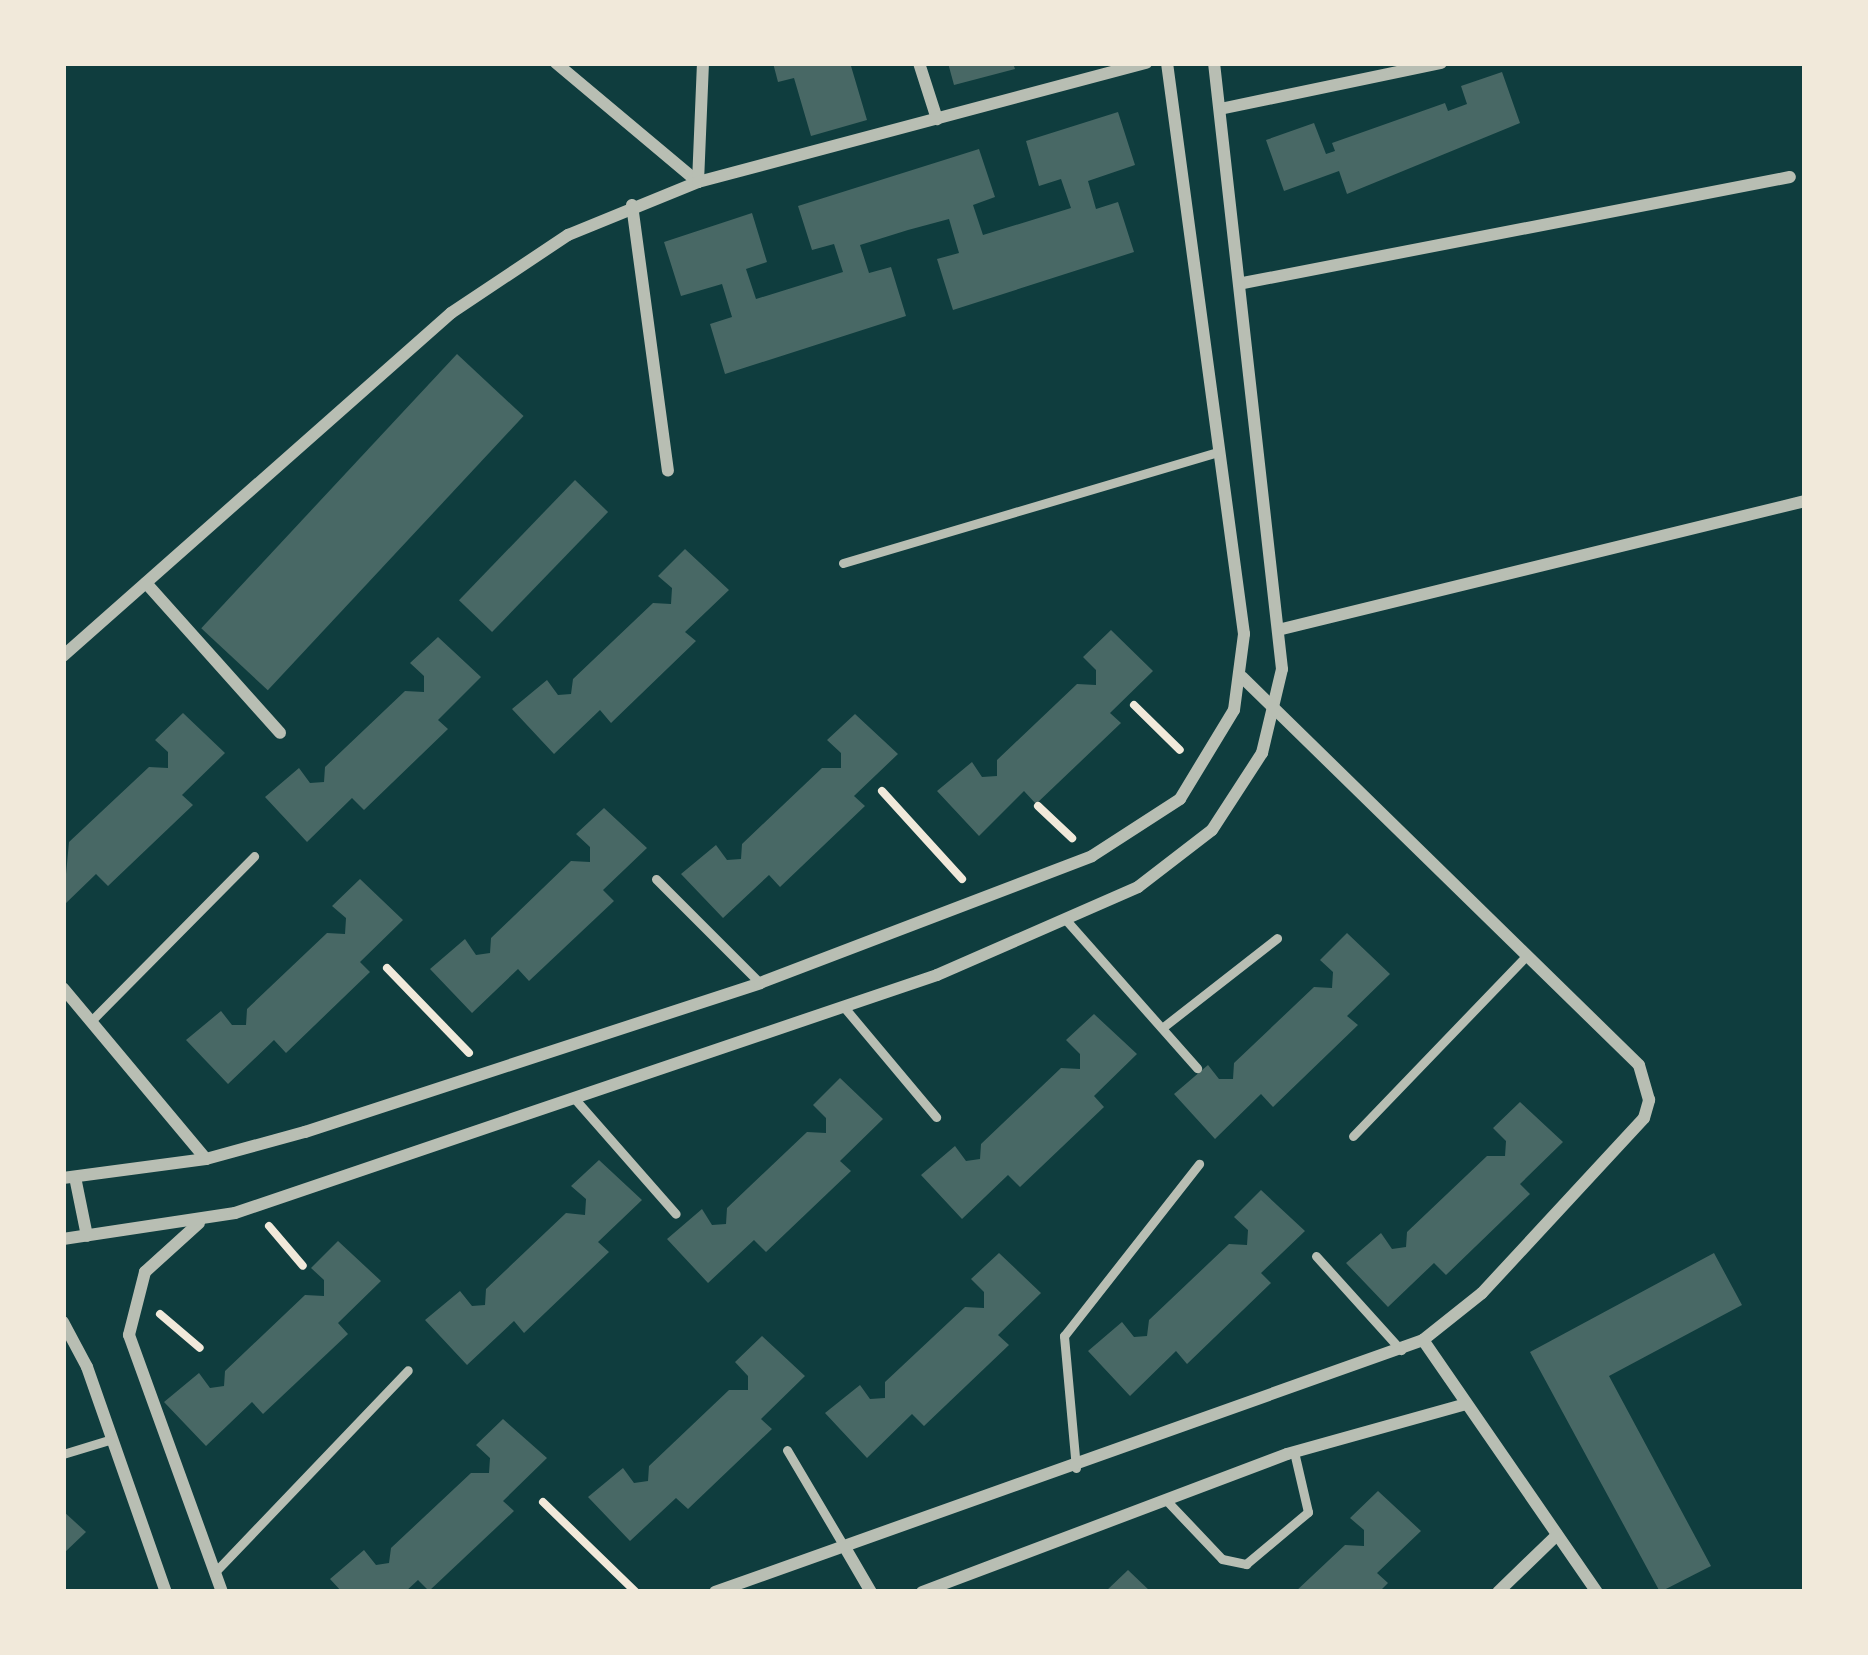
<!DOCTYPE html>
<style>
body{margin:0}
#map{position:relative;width:1868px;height:1655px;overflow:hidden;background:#0f3d3e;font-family:"PT Sans",sans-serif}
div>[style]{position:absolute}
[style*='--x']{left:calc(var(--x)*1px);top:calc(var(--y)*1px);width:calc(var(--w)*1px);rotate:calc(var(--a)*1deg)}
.building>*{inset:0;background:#486865;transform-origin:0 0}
.path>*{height:8px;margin:-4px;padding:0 4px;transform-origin:4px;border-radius:4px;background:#f1e9da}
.service>*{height:9px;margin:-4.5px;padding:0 4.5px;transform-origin:4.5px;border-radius:4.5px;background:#b8beb3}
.minor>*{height:12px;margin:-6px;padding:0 6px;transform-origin:6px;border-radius:6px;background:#b8beb3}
span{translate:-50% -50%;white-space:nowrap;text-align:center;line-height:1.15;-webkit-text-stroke:12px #f1e9da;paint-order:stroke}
.frame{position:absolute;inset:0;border:66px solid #f1e9da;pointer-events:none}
</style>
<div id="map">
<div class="building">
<i style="clip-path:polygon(773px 63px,851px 66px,867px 120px,811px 136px,794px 78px,778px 82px)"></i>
<i style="clip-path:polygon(948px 63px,1013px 63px,1015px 69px,954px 85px)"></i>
<i style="clip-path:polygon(1502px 72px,1520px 123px,1347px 194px,1339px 171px,1284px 191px,1266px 140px,1314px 123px,1326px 154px,1335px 151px,1332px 143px,1445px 103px,1448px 111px,1467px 104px,1461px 86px)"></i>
<i style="clip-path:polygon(1118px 112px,1135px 165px,1088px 181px,1096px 209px,1118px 202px,1134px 252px,953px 310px,937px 259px,959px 253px,949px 219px,908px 230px,860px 245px,869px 273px,891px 267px,906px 316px,725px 374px,710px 324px,732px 317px,722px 284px,681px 296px,664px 242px,752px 213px,767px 262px,746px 269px,756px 299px,843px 272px,834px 244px,812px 250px,798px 206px,979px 149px,995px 197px,973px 205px,983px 235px,1071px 208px,1061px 179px,1039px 186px,1026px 141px)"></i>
<i style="left:457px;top:354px;width:91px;height:375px;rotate:43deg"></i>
<i style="left:575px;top:480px;width:46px;height:167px;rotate:44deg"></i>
<i style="clip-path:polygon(685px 549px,729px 590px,685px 632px,696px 641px,611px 723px,600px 710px,554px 754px,512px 709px,547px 680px,558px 695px,571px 694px,573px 679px,653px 603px,671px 604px,672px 588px,658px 576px)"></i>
<i style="clip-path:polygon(1111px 630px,1153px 671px,1110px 713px,1121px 723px,1036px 804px,1024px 791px,979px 836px,937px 791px,972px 762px,982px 777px,997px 776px,997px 760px,1077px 684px,1096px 685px,1096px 670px,1083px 657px)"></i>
<i style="clip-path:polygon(438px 637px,481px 677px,438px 720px,448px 729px,364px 810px,352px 798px,307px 842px,265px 797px,299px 768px,310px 783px,324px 782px,325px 767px,405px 691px,424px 692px,424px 676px,410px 663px)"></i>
<i style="clip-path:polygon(183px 713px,225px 753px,182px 795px,193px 805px,108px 886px,96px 874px,63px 906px,69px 842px,149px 767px,168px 768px,168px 752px,155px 740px)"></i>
<i style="clip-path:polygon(855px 714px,898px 754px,854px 796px,865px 806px,780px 887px,769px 875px,723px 918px,681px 874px,716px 845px,727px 860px,741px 859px,742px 844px,822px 768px,841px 768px,841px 753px,827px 740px)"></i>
<i style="clip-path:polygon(604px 808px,647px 848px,603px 890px,614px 901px,529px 981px,518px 969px,472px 1013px,430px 969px,465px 939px,476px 955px,490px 953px,491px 938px,571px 861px,590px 862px,590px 847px,576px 834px)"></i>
<i style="clip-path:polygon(360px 879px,403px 920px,360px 962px,370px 972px,286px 1053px,274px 1040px,228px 1084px,186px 1040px,221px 1011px,232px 1025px,246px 1025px,247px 1009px,327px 933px,345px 934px,346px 918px,332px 906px)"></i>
<i style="clip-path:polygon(1347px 933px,1390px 974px,1347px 1016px,1358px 1025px,1273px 1107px,1261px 1094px,1215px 1139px,1174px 1094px,1208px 1065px,1219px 1079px,1233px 1079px,1234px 1063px,1314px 987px,1332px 988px,1333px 972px,1320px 960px)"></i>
<i style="clip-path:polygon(1094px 1014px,1137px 1054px,1094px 1096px,1104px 1107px,1020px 1187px,1008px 1175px,962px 1219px,921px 1175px,955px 1146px,966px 1161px,980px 1159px,981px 1144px,1061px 1068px,1080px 1069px,1080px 1054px,1066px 1040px)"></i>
<i style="clip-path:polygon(840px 1078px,883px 1119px,840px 1161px,851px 1171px,766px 1252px,754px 1240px,708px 1283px,667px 1239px,702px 1209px,712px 1225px,726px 1224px,727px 1208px,807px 1132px,826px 1133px,826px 1118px,813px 1105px)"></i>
<i style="clip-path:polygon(1520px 1102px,1563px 1142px,1520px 1184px,1530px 1194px,1446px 1275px,1434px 1263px,1388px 1307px,1346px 1263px,1381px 1233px,1392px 1249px,1406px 1247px,1407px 1232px,1487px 1156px,1505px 1156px,1506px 1141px,1493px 1128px)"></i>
<i style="clip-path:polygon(599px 1160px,642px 1200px,598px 1242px,609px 1252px,524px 1333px,514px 1321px,467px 1365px,425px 1320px,460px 1291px,472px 1306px,485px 1305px,486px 1289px,566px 1213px,585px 1215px,586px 1199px,571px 1186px)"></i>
<i style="clip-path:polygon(1261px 1190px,1305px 1231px,1261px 1273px,1271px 1283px,1187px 1364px,1176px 1351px,1130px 1396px,1088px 1351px,1122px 1322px,1134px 1337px,1147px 1336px,1149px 1320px,1229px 1244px,1247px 1245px,1248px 1230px,1234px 1217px)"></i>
<i style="clip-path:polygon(338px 1241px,381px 1281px,338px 1323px,348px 1334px,263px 1414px,252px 1402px,206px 1446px,164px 1402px,199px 1373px,210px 1388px,224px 1386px,225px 1371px,305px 1295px,324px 1296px,324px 1280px,311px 1268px)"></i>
<i style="clip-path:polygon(999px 1253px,1041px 1293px,998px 1335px,1009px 1345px,924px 1426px,912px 1414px,867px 1458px,825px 1413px,860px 1385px,870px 1399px,885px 1398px,885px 1382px,965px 1307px,984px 1308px,984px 1292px,971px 1279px)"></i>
<i style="clip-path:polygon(1714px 1253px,1742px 1305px,1609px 1376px,1711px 1566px,1660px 1592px,1530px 1352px)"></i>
<i style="clip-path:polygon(762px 1336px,805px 1376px,761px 1419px,772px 1429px,688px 1509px,676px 1498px,630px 1541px,588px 1497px,623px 1468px,634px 1483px,648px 1481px,649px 1466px,729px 1390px,748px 1390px,748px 1376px,735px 1362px)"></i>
<i style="clip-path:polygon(503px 1419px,547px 1458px,503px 1501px,514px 1511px,429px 1591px,418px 1580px,405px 1592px,342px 1592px,330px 1579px,364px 1550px,376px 1565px,389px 1563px,391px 1548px,471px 1473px,489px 1473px,490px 1458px,476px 1445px)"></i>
<i style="clip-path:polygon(1378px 1491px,1421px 1531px,1377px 1573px,1388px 1583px,1379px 1592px,1295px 1592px,1345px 1545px,1364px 1546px,1364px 1530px,1350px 1518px)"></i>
<i style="clip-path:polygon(63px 1511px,86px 1532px,63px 1554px)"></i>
<i style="clip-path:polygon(1128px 1570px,1151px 1592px,1105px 1592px)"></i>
</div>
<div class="path">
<i style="--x:1134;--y:705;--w:64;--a:44.4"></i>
<i style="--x:882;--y:791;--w:119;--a:47.7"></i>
<i style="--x:1038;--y:806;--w:47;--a:43.3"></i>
<i style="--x:387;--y:968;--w:118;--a:46"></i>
<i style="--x:269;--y:1226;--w:52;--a:49.6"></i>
<i style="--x:160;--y:1314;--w:52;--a:40.4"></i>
<i style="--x:543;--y:1502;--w:129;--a:44.1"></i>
</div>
<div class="service">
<i style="--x:843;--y:563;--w:393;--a:-16.5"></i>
<i style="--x:656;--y:879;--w:147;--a:45"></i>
<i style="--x:1066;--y:920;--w:198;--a:48.5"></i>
<i style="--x:843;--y:1006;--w:145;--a:50"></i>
<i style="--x:91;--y:1021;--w:232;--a:-45.3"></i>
<i style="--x:1162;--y:1028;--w:146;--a:-38"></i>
<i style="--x:574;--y:1098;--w:154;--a:48.7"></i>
<i style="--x:1353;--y:1136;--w:251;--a:-46.1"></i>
<i style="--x:1316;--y:1256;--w:127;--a:47.9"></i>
<i style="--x:787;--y:1450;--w:114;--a:59.4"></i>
<i style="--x:63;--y:1454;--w:51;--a:-17"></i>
<i style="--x:1076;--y:1468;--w:133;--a:-95.2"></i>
<i style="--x:1064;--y:1336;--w:219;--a:-51.9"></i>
<i style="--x:1166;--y:1500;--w:81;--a:46.5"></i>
<i style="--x:1222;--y:1559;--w:25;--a:12"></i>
<i style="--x:1246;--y:1564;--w:81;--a:-40"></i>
<i style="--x:1308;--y:1512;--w:62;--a:-103.1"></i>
<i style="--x:215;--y:1572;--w:279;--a:-46.3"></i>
</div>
<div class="minor">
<i style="--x:556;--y:63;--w:185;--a:40"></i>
<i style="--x:919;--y:63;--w:59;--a:72.2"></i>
<i style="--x:1220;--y:109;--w:226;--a:-11.8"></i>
<i style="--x:698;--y:182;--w:119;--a:-87.6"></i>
<i style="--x:632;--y:205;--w:268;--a:82.3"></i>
<i style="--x:1243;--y:283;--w:557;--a:-10.97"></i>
<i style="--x:146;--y:583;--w:201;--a:48.2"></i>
<i style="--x:1282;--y:629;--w:538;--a:-13.75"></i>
<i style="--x:63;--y:656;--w:518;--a:-41.48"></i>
<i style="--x:451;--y:313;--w:141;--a:-33.7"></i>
<i style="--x:568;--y:235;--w:140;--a:-22.2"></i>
<i style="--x:698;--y:182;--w:464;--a:-14.9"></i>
<i style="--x:63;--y:988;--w:223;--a:50.1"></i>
<i style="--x:75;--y:1177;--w:60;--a:78.5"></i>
<i style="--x:63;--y:1178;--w:144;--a:-7.6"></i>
<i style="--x:206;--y:1159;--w:103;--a:-15.3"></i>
<i style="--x:305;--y:1132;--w:479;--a:-18.1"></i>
<i style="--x:760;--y:983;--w:355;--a:-20.9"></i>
<i style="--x:1092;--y:856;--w:105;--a:-32.9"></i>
<i style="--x:1180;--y:799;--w:104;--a:-58.8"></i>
<i style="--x:1234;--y:710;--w:77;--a:-82.5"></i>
<i style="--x:1244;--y:634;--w:576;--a:-97.68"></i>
<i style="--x:199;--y:1223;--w:73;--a:137.8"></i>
<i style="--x:145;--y:1272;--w:65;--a:104.3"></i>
<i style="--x:129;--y:1335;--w:273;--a:70.1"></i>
<i style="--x:63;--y:1239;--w:174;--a:-8.6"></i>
<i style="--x:235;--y:1213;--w:741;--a:-18.73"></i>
<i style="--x:937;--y:975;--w:219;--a:-23.6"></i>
<i style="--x:1138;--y:887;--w:93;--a:-37.6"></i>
<i style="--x:1212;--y:830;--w:92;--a:-57"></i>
<i style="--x:1262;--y:753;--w:86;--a:-76.6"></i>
<i style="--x:1282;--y:669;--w:610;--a:-96.4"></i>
<i style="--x:63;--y:1322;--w:51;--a:61.9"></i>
<i style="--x:87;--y:1367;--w:238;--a:70.7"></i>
<i style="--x:1423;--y:1340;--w:306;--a:55.4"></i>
<i style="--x:847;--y:1551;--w:48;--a:59.7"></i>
<i style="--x:715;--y:1592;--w:752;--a:-19.59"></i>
<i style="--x:1423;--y:1340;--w:75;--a:-38.5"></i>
<i style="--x:1482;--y:1293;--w:238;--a:-47.2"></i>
<i style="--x:1644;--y:1118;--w:19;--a:-74"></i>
<i style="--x:1649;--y:1100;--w:36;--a:-106"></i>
<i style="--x:1639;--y:1065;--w:555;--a:-135.66"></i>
<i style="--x:922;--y:1592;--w:390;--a:-20.7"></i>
<i style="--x:1287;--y:1454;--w:186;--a:-15.6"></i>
<i style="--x:1498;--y:1592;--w:82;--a:-44"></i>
</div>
<div class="frame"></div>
</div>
